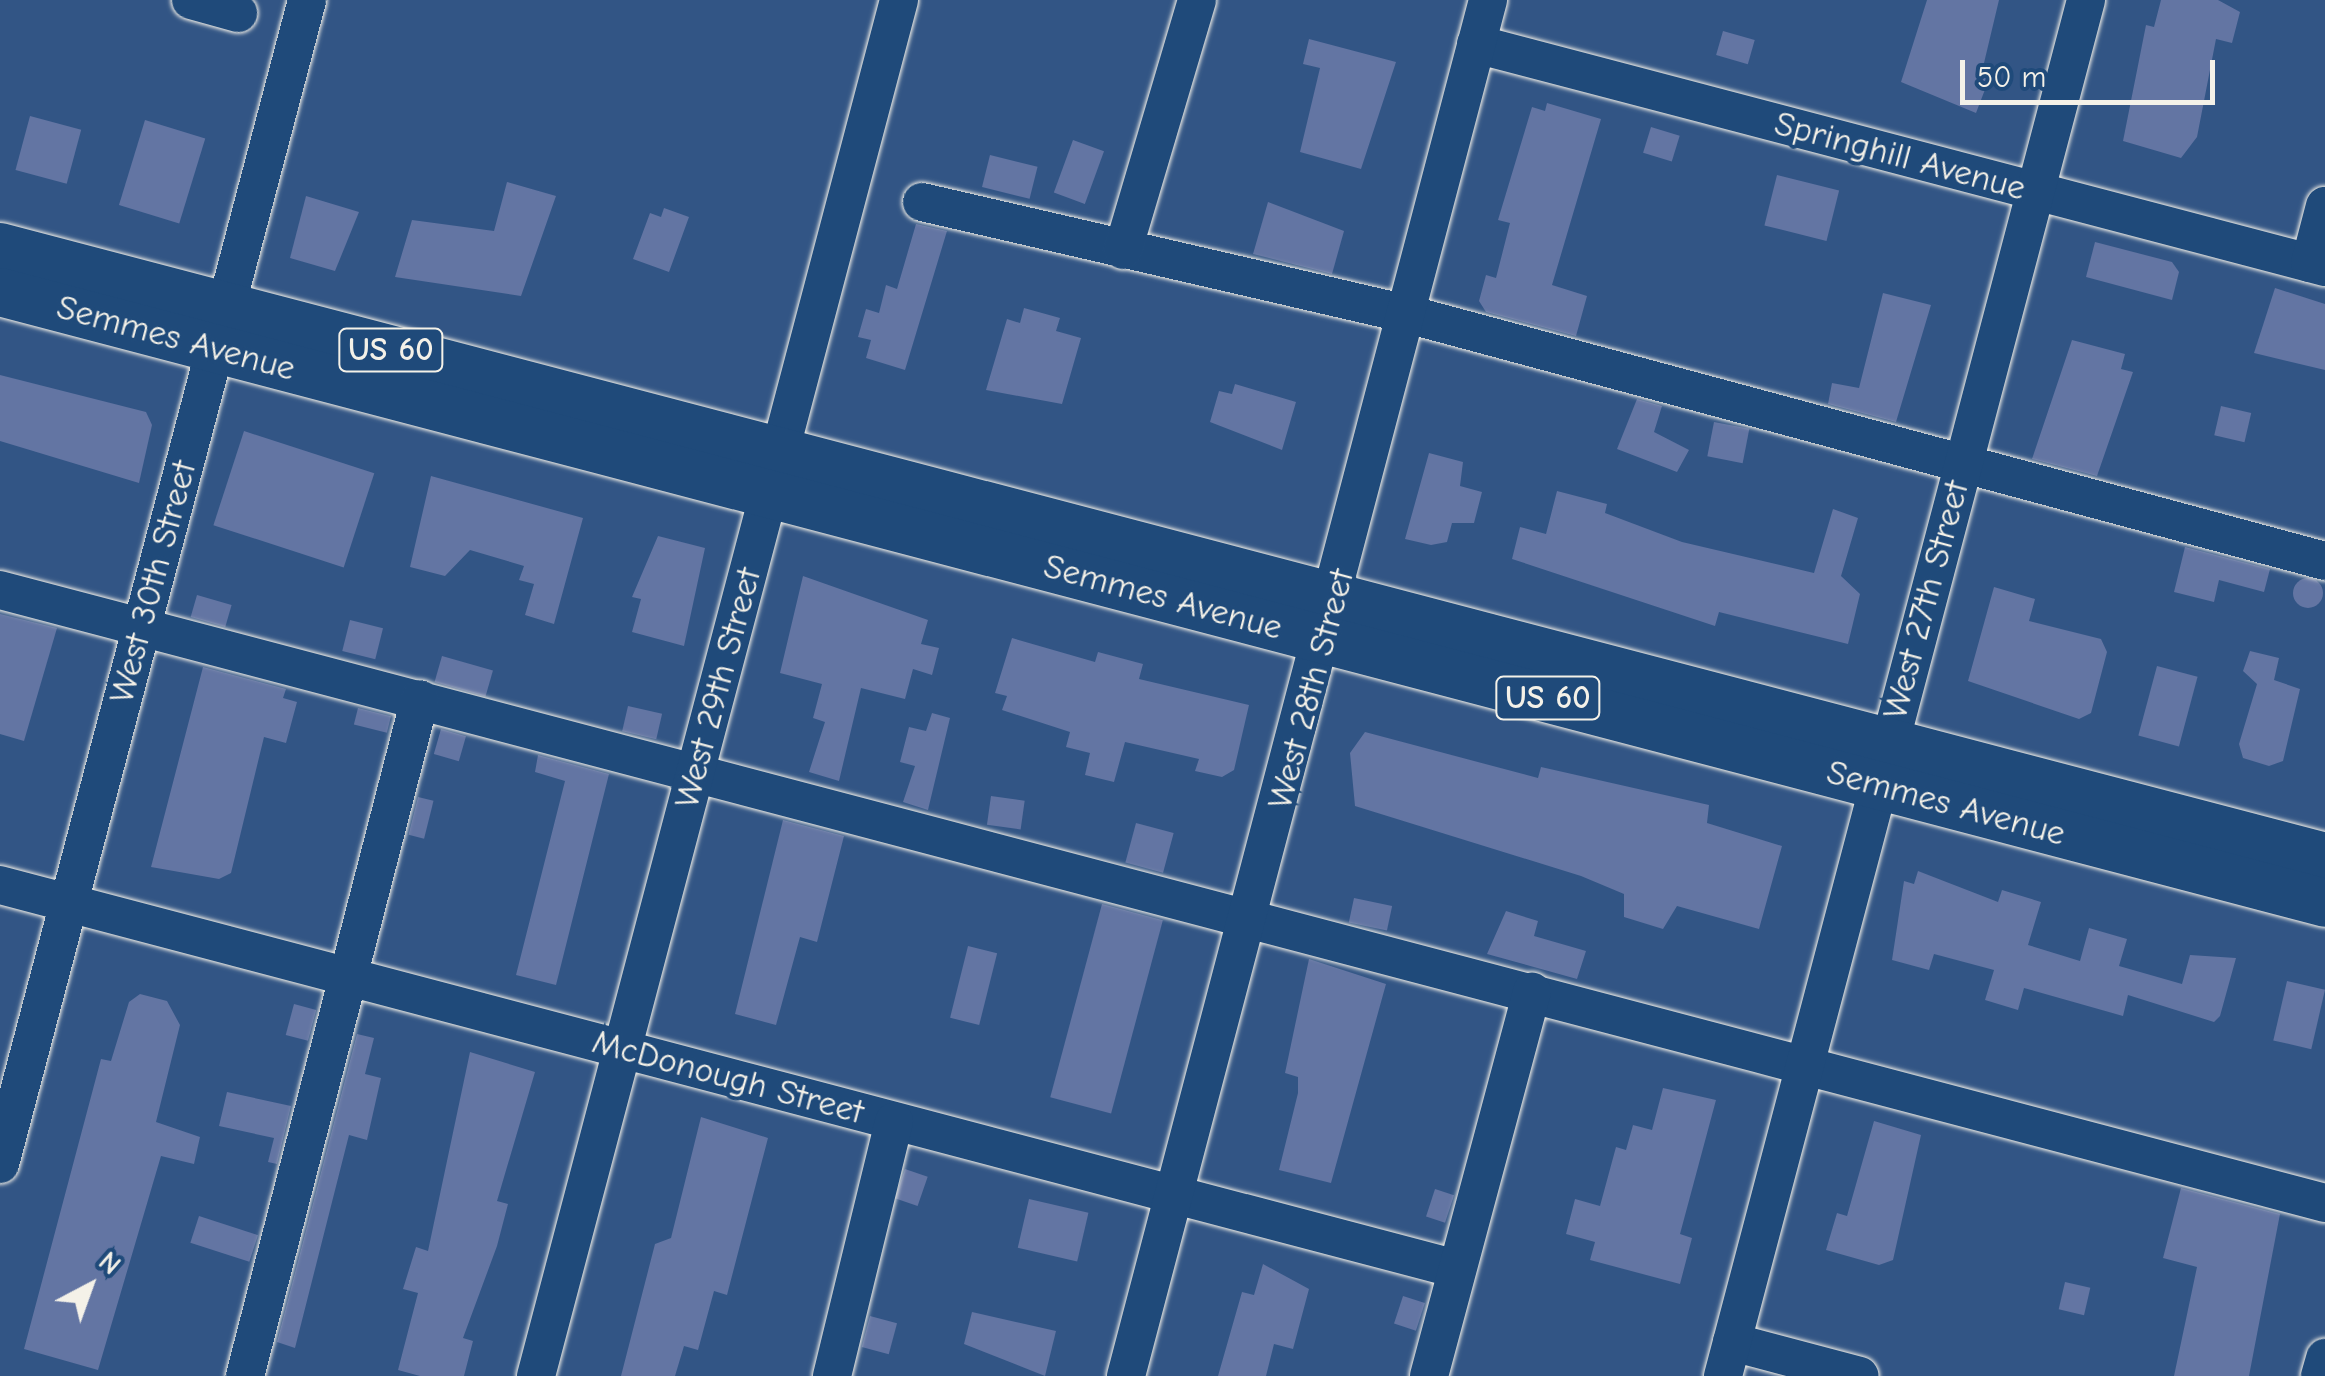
<!DOCTYPE html>
<style>
body{margin:0}
#map{position:relative;width:2325px;height:1376px;overflow:hidden;background:#325585;font-family:"Comic Neue",sans-serif}
div>[style]{position:absolute}
[style*='--x']{left:calc(var(--x)*1px);top:calc(var(--y)*1px);width:calc(var(--w)*1px);rotate:calc(var(--a)*1deg)}
.building>*{inset:0;background:#6375a3;transform-origin:0 0}
.round{border-radius:50%}
.roads{filter:drop-shadow(0 0 2px #f4f1e8) drop-shadow(0 0 2px #f4f1e8)}
.minor>*{height:38px;margin:-19px;padding:0 19px;transform-origin:19px;border-radius:19px;background:#1f4a7a}
.major>*{height:48px;margin:-24px;padding:0 24px;transform-origin:24px;border-radius:24px;background:#1f4a7a}
span{translate:-50% -50%;white-space:nowrap;text-align:center;line-height:1.15;-webkit-text-stroke:8px #1f4a7a;paint-order:stroke}
.shield-label span{padding:2px 8px;background:#1f4a7a;border:2px solid;border-radius:8px;-webkit-text-stroke-width:0}
.shield-label{font-size:32px;color:#f4f1e8;font-weight:700}
.street-label{font-size:35px;color:#f4f1e8}
.north{position:absolute;left:40px;top:1236px;width:100px;height:100px;-webkit-text-stroke:8px #1f4a7a;paint-order:stroke;rotate:41deg;font-size:28px;font-weight:700;line-height:40px;text-align:center;color:#f4f1e8}
.north::after{content:'';display:block;margin:auto;width:35px;height:45px;background:#f4f1e8;clip-path:polygon(50% 0,100% 100%,50% 72%,0 100%)}
.scale{position:absolute;left:1960px;top:60px;width:255px;height:45px;box-sizing:border-box;border:5px solid #f4f1e8;border-top:0;padding-left:12px;font-size:30px;line-height:35px;white-space:nowrap;color:#f4f1e8;-webkit-text-stroke:8px #1f4a7a;paint-order:stroke}
</style>
<div id="map">
<div class="building">
<i style="clip-path:polygon(1927px 0,1999px 0,1984px 63px,1994px 66px,1976px 113px,1901px 82px)"></i>
<i style="clip-path:polygon(2161px 0,2218px 0,2240px 12px,2232px 43px,2216px 39px,2197px 137px,2181px 158px,2123px 141px,2146px 25px,2154px 27px)"></i>
<i style="left:1723px;top:31px;width:33px;height:25px;rotate:16deg"></i>
<i style="clip-path:polygon(1309px 39px,1396px 62px,1361px 169px,1300px 152px,1320px 68px,1303px 64px)"></i>
<i style="clip-path:polygon(1547px 103px,1601px 119px,1552px 285px,1587px 296px,1576px 336px,1486px 312px,1479px 301px,1486px 275px,1496px 278px,1510px 223px,1498px 220px,1532px 107px,1545px 111px)"></i>
<i style="left:30px;top:116px;width:53px;height:56px;rotate:15deg"></i>
<i style="left:145px;top:120px;width:63px;height:89px;rotate:17deg"></i>
<i style="left:1651px;top:127px;width:30px;height:27px;rotate:17deg"></i>
<i style="left:1073px;top:140px;width:33px;height:56px;rotate:20deg"></i>
<i style="left:990px;top:155px;width:49px;height:33px;rotate:14deg"></i>
<i style="left:1777px;top:175px;width:64px;height:52px;rotate:14deg"></i>
<i style="clip-path:polygon(507px 182px,556px 196px,521px 296px,395px 277px,412px 220px,494px 231px)"></i>
<i style="clip-path:polygon(306px 196px,359px 212px,335px 271px,290px 258px)"></i>
<i style="clip-path:polygon(1268px 202px,1344px 231px,1332px 274px,1253px 254px)"></i>
<i style="clip-path:polygon(664px 208px,689px 217px,669px 272px,633px 259px,650px 213px,661px 217px)"></i>
<i style="clip-path:polygon(916px 224px,947px 231px,905px 370px,866px 358px,871px 340px,858px 337px,866px 309px,879px 313px,886px 285px,897px 289px)"></i>
<i style="clip-path:polygon(2095px 242px,2172px 262px,2179px 272px,2172px 300px,2086px 277px)"></i>
<i style="clip-path:polygon(2275px 288px,2325px 304px,2325px 370px,2254px 353px)"></i>
<i style="clip-path:polygon(1883px 293px,1931px 305px,1896px 422px,1828px 404px,1832px 383px,1859px 388px)"></i>
<i style="clip-path:polygon(1024px 308px,1060px 318px,1056px 331px,1081px 338px,1062px 404px,986px 390px,1007px 319px,1020px 323px)"></i>
<i style="clip-path:polygon(2072px 340px,2125px 354px,2121px 369px,2133px 372px,2097px 476px,2032px 459px)"></i>
<i style="clip-path:polygon(0 375px,146px 412px,152px 425px,139px 483px,0 441px)"></i>
<i style="clip-path:polygon(1235px 384px,1296px 402px,1282px 450px,1210px 422px,1219px 391px,1232px 394px)"></i>
<i style="clip-path:polygon(1637px 399px,1662px 406px,1654px 432px,1689px 450px,1677px 472px,1617px 449px)"></i>
<i style="left:2221px;top:406px;width:31px;height:30px;rotate:13deg"></i>
<i style="left:1714px;top:422px;width:36px;height:35px;rotate:11deg"></i>
<i style="left:244px;top:431px;width:137px;height:99px;rotate:18deg"></i>
<i style="clip-path:polygon(1429px 453px,1463px 462px,1460px 486px,1482px 492px,1474px 523px,1452px 523px,1447px 542px,1431px 545px,1405px 539px)"></i>
<i style="clip-path:polygon(431px 476px,583px 518px,554px 624px,525px 615px,534px 584px,519px 580px,524px 566px,470px 550px,445px 576px,410px 567px)"></i>
<i style="clip-path:polygon(1557px 491px,1607px 504px,1605px 513px,1682px 542px,1814px 573px,1833px 509px,1858px 518px,1841px 576px,1860px 594px,1848px 644px,1719px 612px,1715px 626px,1512px 559px,1520px 527px,1546px 534px)"></i>
<i style="clip-path:polygon(658px 536px,705px 548px,684px 646px,632px 632px,641px 599px,632px 597px)"></i>
<i style="clip-path:polygon(2185px 547px,2270px 569px,2264px 592px,2219px 580px,2214px 602px,2174px 592px)"></i>
<i style="clip-path:polygon(803px 576px,928px 620px,921px 644px,939px 648px,932px 675px,913px 669px,905px 699px,861px 688px,839px 781px,809px 772px,825px 722px,813px 718px,822px 684px,780px 673px)"></i>
<i class="round" style="left:2293px;top:578px;width:30px;height:30px"></i>
<i style="clip-path:polygon(1994px 587px,2035px 599px,2029px 621px,2101px 639px,2107px 652px,2091px 713px,2079px 719px,1968px 681px)"></i>
<i style="left:197px;top:595px;width:36px;height:23px;rotate:16deg"></i>
<i style="clip-path:polygon(0 614px,57px 628px,24px 741px,0 734px)"></i>
<i style="left:350px;top:620px;width:34px;height:32px;rotate:14deg"></i>
<i style="clip-path:polygon(1012px 638px,1095px 662px,1098px 652px,1143px 664px,1139px 679px,1249px 705px,1234px 770px,1222px 777px,1195px 771px,1199px 759px,1125px 742px,1114px 782px,1085px 775px,1090px 753px,1066px 747px,1070px 732px,1002px 710px,1007px 696px,995px 693px)"></i>
<i style="clip-path:polygon(2250px 651px,2279px 658px,2274px 680px,2300px 689px,2283px 761px,2269px 766px,2243px 758px,2239px 744px,2257px 684px,2243px 671px)"></i>
<i style="left:442px;top:656px;width:53px;height:27px;rotate:16deg"></i>
<i style="left:2157px;top:666px;width:42px;height:72px;rotate:15deg"></i>
<i style="clip-path:polygon(203px 667px,286px 689px,283px 698px,297px 702px,286px 743px,264px 737px,231px 873px,219px 879px,151px 867px)"></i>
<i style="left:628px;top:706px;width:35px;height:26px;rotate:13deg"></i>
<i style="left:358px;top:708px;width:34px;height:17px;rotate:14deg"></i>
<i style="clip-path:polygon(932px 713px,950px 718px,928px 810px,903px 802px,915px 766px,900px 762px,909px 727px,926px 731px)"></i>
<i style="left:441px;top:729px;width:26px;height:26px;rotate:16deg"></i>
<i style="clip-path:polygon(1365px 732px,1538px 778px,1541px 767px,1709px 805px,1707px 823px,1782px 846px,1759px 929px,1677px 906px,1663px 929px,1624px 917px,1624px 894px,1581px 876px,1355px 806px,1350px 753px)"></i>
<i style="clip-path:polygon(538px 755px,609px 774px,556px 985px,516px 975px,565px 781px,535px 772px)"></i>
<i style="left:991px;top:796px;width:34px;height:29px;rotate:8deg"></i>
<i style="left:418px;top:797px;width:16px;height:39px;rotate:14deg"></i>
<i style="clip-path:polygon(783px 820px,844px 836px,817px 942px,800px 937px,776px 1025px,735px 1014px)"></i>
<i style="left:1136px;top:823px;width:39px;height:41px;rotate:15deg"></i>
<i style="clip-path:polygon(1918px 871px,1998px 902px,2002px 890px,2041px 902px,2028px 945px,2080px 961px,2089px 928px,2127px 939px,2119px 966px,2182px 984px,2190px 955px,2236px 958px,2220px 1016px,2214px 1022px,2128px 995px,2123px 1016px,2024px 988px,2018px 1010px,1985px 1000px,1994px 970px,1934px 954px,1929px 970px,1892px 960px,1904px 881px,1914px 884px)"></i>
<i style="left:1354px;top:898px;width:39px;height:25px;rotate:12deg"></i>
<i style="left:1102px;top:904px;width:63px;height:200px;rotate:15deg"></i>
<i style="clip-path:polygon(1506px 911px,1538px 921px,1534px 936px,1586px 951px,1577px 979px,1487px 954px)"></i>
<i style="left:968px;top:946px;width:30px;height:74px;rotate:14deg"></i>
<i style="clip-path:polygon(1309px 959px,1386px 984px,1331px 1183px,1279px 1170px,1298px 1093px,1298px 1077px,1285px 1073px)"></i>
<i style="left:2287px;top:981px;width:39px;height:61px;rotate:13deg"></i>
<i style="clip-path:polygon(140px 994px,167px 1001px,180px 1025px,156px 1122px,200px 1137px,194px 1164px,161px 1156px,98px 1370px,24px 1349px,101px 1059px,111px 1061px,129px 1002px)"></i>
<i style="left:294px;top:1004px;width:23px;height:32px;rotate:15deg"></i>
<i style="clip-path:polygon(357px 1034px,374px 1038px,365px 1074px,381px 1078px,367px 1140px,349px 1135px,295px 1348px,277px 1342px)"></i>
<i style="clip-path:polygon(470px 1052px,535px 1072px,497px 1201px,508px 1204px,497px 1246px,463px 1338px,473px 1341px,464px 1376px,420px 1376px,398px 1370px,418px 1293px,403px 1289px,416px 1247px,428px 1251px)"></i>
<i style="clip-path:polygon(1663px 1088px,1716px 1100px,1680px 1234px,1692px 1238px,1680px 1284px,1590px 1260px,1595px 1242px,1566px 1234px,1575px 1199px,1600px 1206px,1616px 1147px,1626px 1150px,1633px 1125px,1652px 1130px)"></i>
<i style="clip-path:polygon(227px 1092px,291px 1106px,277px 1164px,268px 1162px,274px 1138px,219px 1126px)"></i>
<i style="clip-path:polygon(701px 1117px,768px 1138px,727px 1295px,714px 1291px,698px 1350px,684px 1346px,675px 1376px,621px 1376px,655px 1244px,671px 1238px)"></i>
<i style="clip-path:polygon(1874px 1121px,1921px 1135px,1893px 1260px,1879px 1265px,1826px 1250px,1837px 1213px,1847px 1216px)"></i>
<i style="left:905px;top:1169px;width:24px;height:31px;rotate:19deg"></i>
<i style="clip-path:polygon(2181px 1188px,2280px 1214px,2249px 1376px,2174px 1376px,2197px 1267px,2163px 1258px)"></i>
<i style="left:1435px;top:1189px;width:20px;height:29px;rotate:18deg"></i>
<i style="left:1029px;top:1199px;width:61px;height:50px;rotate:13deg"></i>
<i style="left:199px;top:1216px;width:62px;height:28px;rotate:18deg"></i>
<i style="clip-path:polygon(1263px 1264px,1309px 1289px,1293px 1349px,1274px 1344px,1266px 1376px,1218px 1376px,1242px 1292px,1254px 1295px)"></i>
<i style="left:2065px;top:1282px;width:26px;height:28px;rotate:13deg"></i>
<i style="left:1403px;top:1296px;width:23px;height:29px;rotate:18deg"></i>
<i style="clip-path:polygon(972px 1312px,1056px 1331px,1045px 1376px,964px 1344px)"></i>
<i style="left:870px;top:1316px;width:28px;height:32px;rotate:15deg"></i>
</div>
<div class="roads">
<div class="minor">
<i style="--x:191;--y:0;--w:49;--a:15.5"></i>
<i style="--x:1476;--y:44;--w:878;--a:14.72"></i>
<i style="--x:922;--y:202;--w:498;--a:13"></i>
<i style="--x:1407;--y:314;--w:951;--a:15.06"></i>
<i style="--x:1123;--y:250;--w:261;--a:-73.5"></i>
<i style="--x:2310;--y:263;--w:59;--a:-75.3"></i>
<i style="--x:0;--y:590;--w:2404;--a:14.77"></i>
<i style="--x:0;--y:885;--w:1506;--a:14.77"></i>
<i style="--x:0;--y:1164;--w:1204;--a:-75.22"></i>
<i style="--x:1732;--y:1342;--w:132;--a:14.9"></i>
<i style="--x:245;--y:1376;--w:699;--a:-75.51"></i>
<i style="--x:536;--y:1376;--w:1423;--a:-75.22"></i>
<i style="--x:832;--y:1376;--w:262;--a:-76.3"></i>
<i style="--x:1126;--y:1376;--w:1423;--a:-75.26"></i>
<i style="--x:1429;--y:1376;--w:398;--a:-75"></i>
<i style="--x:1723;--y:1376;--w:1423;--a:-75.22"></i>
<i style="--x:2320;--y:1376;--w:19;--a:-74"></i>
</div>
<div class="major">
<i style="--x:0;--y:247;--w:2404;--a:14.7"></i>
<i style="--x:0;--y:292;--w:2404;--a:14.72"></i>
</div>
</div>
<div class="shield-label">
<span style="left:391px;top:350px">US 60</span>
<span style="left:1548px;top:698px">US 60</span>
</div>
<div class="street-label">
<span style="left:1900px;top:156px;rotate:15deg">Springhill Avenue</span>
<span style="left:176px;top:338px;rotate:15deg">Semmes Avenue</span>
<span style="left:153px;top:582px;rotate:-75deg">West 30th Street</span>
<span style="left:1163px;top:597px;rotate:15deg">Semmes Avenue</span>
<span style="left:1926px;top:600px;rotate:-75deg">West 27th Street</span>
<span style="left:718px;top:688px;rotate:-75deg">West 29th Street</span>
<span style="left:1311px;top:689px;rotate:-75deg">West 28th Street</span>
<span style="left:1946px;top:803px;rotate:15deg">Semmes Avenue</span>
<span style="left:728px;top:1077px;rotate:15deg">McDonough Street</span>
</div>
<div class="north">N</div>
<div class="scale">50 m</div>
</div>
